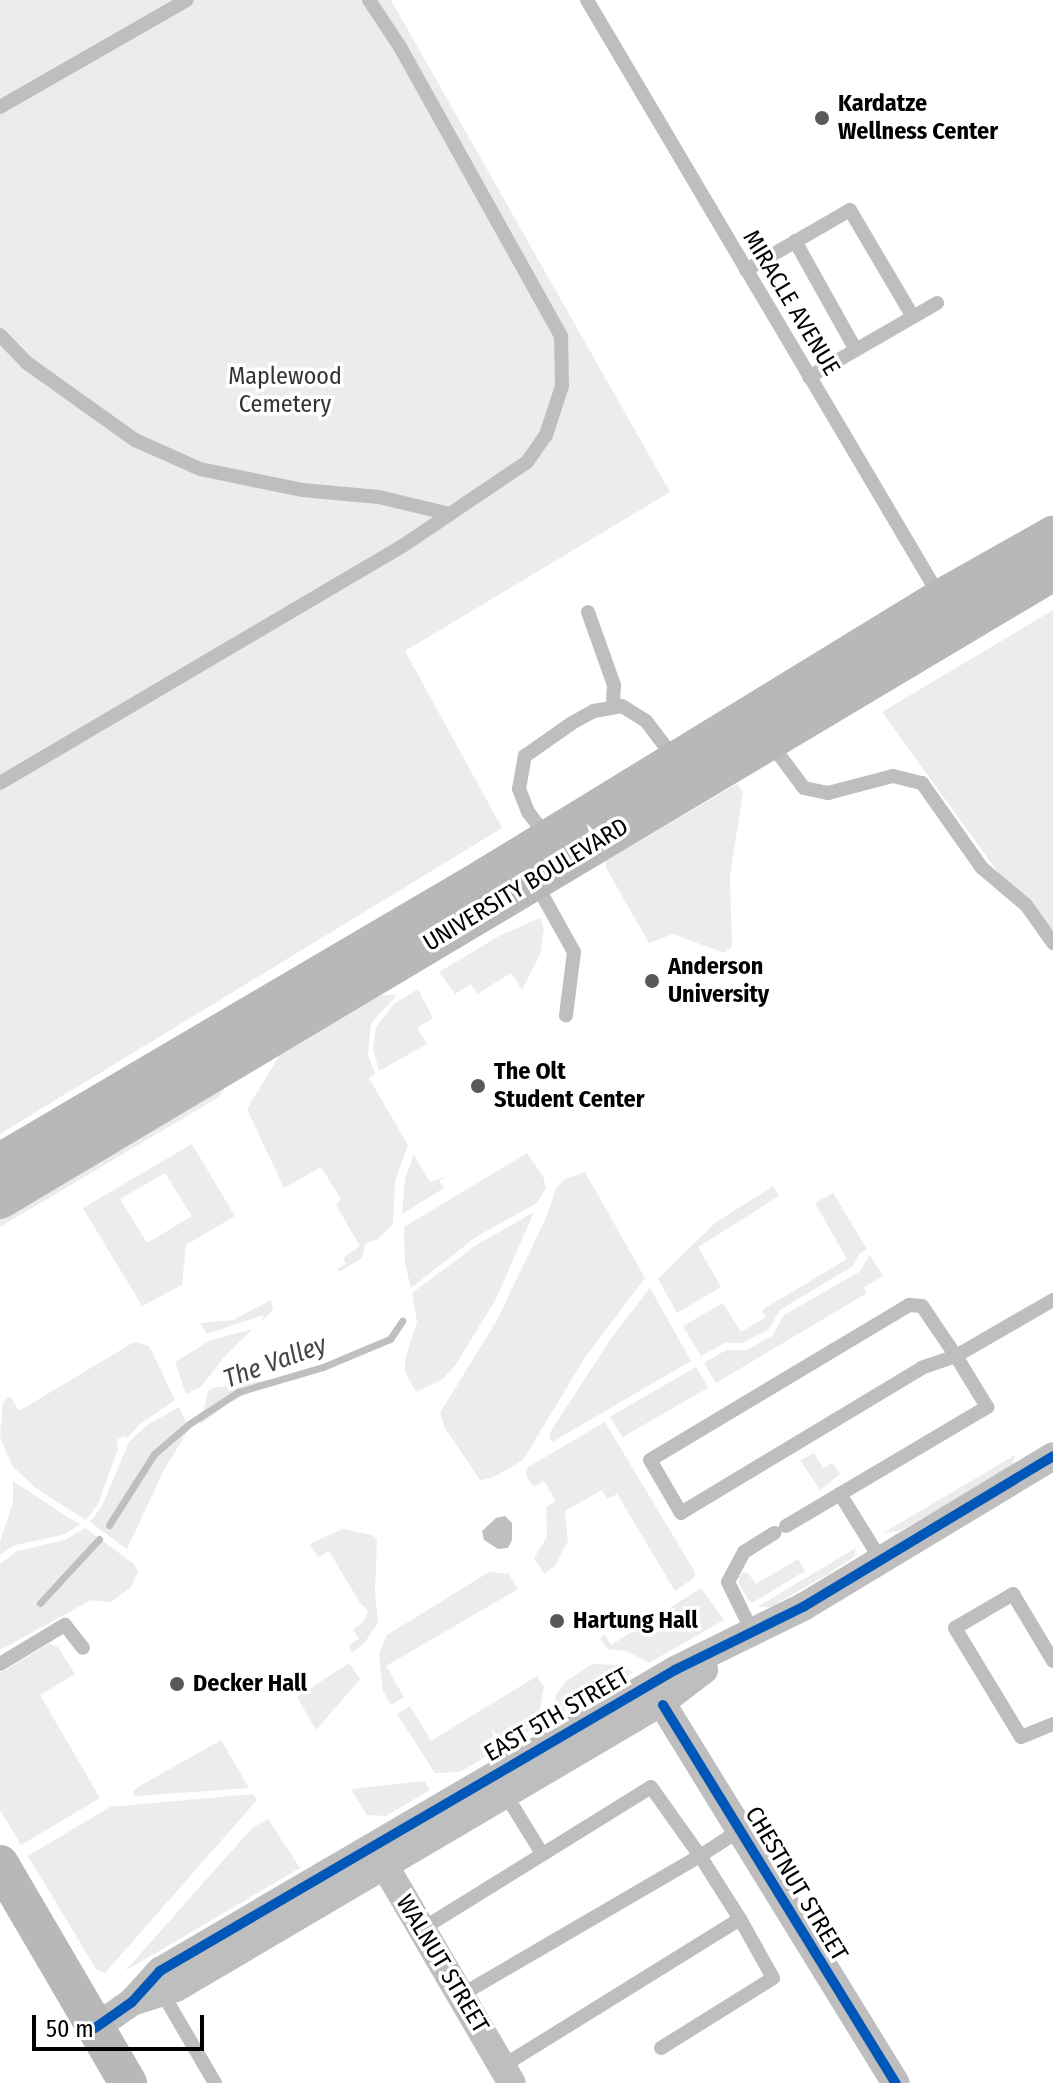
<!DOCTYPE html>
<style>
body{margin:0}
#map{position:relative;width:1053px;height:2083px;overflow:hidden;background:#fff;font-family:"Fira Sans Condensed",sans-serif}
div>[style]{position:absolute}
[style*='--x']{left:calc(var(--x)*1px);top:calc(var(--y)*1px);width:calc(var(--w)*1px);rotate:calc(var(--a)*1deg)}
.green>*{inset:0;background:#ececec;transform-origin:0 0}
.water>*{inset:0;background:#bfbfbf}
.stream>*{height:7px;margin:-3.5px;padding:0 3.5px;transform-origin:3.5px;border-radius:3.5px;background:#bfbfbf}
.lane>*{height:14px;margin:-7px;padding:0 7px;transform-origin:7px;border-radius:7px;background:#bebebe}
.street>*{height:28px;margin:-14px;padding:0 14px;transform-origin:14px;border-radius:14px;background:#bebebe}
.secondary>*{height:38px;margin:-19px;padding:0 19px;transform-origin:19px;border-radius:19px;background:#b8b8b8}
.cycleway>*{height:10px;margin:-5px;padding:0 5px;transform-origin:5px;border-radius:5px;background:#0057b8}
.dots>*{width:22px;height:22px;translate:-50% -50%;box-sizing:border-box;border:4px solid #fff;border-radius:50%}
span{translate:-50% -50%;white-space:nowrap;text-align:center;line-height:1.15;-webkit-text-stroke:7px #fff;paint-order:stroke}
.poi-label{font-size:24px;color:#000;font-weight:700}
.left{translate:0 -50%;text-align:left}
.street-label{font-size:24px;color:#000}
.park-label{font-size:24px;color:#333}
.water-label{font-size:26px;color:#444;font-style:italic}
.scale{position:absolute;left:32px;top:2015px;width:172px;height:36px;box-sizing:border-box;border:4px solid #000;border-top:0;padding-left:10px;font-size:24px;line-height:28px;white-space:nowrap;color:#000;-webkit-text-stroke:6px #fff;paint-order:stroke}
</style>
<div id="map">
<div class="green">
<i style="clip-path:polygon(0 0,391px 0,670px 492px,405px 651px,502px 828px,0 1134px)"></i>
<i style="clip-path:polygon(1053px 610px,1053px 948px,882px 712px)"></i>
<i style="clip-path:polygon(737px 784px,743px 792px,730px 876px,732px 947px,724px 953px,673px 934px,649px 943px,606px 868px,606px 861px)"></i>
<i style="clip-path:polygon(540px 918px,544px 928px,540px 955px,522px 990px,511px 973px,477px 994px,471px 984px,455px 994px,439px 972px,501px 935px)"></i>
<i style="clip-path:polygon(418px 989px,433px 1018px,417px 1028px,427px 1044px,379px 1071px,373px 1049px,376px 1027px,394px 1004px)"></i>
<i style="clip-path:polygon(381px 995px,397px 995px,371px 1023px,368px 1055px,375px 1074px,369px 1078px,408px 1145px,395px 1181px,393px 1224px,379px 1238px,365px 1244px,362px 1258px,339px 1272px,337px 1269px,346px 1264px,343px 1258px,360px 1246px,336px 1205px,341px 1199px,321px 1167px,284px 1188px,247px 1109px,279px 1056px)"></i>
<i style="clip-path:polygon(231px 1079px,219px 1097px,0 1227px,0 1208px)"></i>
<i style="clip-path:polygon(evenodd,192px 1144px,235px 1216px,186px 1245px,182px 1285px,142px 1306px,83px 1208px,192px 1144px,165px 1173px,192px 1216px,147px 1243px,120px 1199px,165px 1173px)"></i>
<i style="clip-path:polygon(527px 1153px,543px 1176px,546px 1188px,537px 1203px,476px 1237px,411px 1288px,405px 1264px,404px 1227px)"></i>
<i style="clip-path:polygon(414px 1155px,430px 1182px,446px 1176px,439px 1181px,444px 1188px,402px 1214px,405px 1178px)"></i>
<i style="clip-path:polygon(585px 1172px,645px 1278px,584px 1359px,523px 1460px,492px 1478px,480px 1480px,445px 1428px,440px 1413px,497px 1320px,546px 1218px,556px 1188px,565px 1179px)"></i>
<i style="clip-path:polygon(773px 1186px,779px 1196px,698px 1247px,721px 1287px,677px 1313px,658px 1279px,715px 1223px)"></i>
<i style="clip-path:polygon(833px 1193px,867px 1249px,859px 1254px,853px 1266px,780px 1310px,768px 1330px,742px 1343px,725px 1343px,701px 1356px,683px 1326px,723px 1303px,741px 1332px,766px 1317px,762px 1310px,847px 1259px,815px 1203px)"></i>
<i style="clip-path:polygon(534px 1212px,496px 1299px,456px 1364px,443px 1379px,416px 1392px,405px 1372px,405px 1359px,417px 1322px,412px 1293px,478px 1244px)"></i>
<i style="clip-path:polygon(870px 1255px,883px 1276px,864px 1287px,867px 1293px,716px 1383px,704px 1363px,726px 1350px,747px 1350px,772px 1336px,784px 1315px,859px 1272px)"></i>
<i style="clip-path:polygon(650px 1288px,691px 1361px,552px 1442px,549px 1438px,551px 1431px,612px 1337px)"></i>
<i style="clip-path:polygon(271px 1300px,273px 1309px,262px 1321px,263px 1315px,207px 1334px,200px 1323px,233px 1320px)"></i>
<i style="clip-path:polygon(253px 1329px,225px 1356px,201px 1387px,186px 1394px,175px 1362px,211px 1340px)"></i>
<i style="clip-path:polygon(134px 1342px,149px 1346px,175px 1400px,140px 1424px,127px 1438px,123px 1436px,117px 1440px,118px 1449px,98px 1504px,86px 1520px,37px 1489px,13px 1467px,0 1437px,3px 1402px,10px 1396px,19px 1411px)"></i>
<i style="left:696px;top:1367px;width:24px;height:99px;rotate:60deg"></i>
<i style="clip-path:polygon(281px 1378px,230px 1402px,200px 1425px,208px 1391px,212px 1388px)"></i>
<i style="clip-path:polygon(179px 1407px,189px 1429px,164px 1470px,127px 1549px,90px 1522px,102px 1506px,129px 1442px,147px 1425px)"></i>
<i style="clip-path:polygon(605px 1422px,695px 1572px,694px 1578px,675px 1591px,617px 1494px,607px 1499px,602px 1490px,565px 1511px,568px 1541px,555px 1566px,544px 1574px,534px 1558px,547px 1537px,546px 1507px,556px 1501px,544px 1481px,534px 1487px,526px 1475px,528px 1467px)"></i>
<i style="clip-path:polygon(814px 1453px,823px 1468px,832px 1463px,840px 1474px,820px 1490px,800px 1460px)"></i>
<i style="clip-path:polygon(1015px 1455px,1013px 1466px,900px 1531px,883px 1533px)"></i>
<i style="clip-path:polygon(13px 1481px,69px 1518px,81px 1524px,63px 1535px,15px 1545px,0 1555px,0 1542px,13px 1502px)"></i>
<i style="clip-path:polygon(85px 1528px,134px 1564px,138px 1572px,131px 1587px,111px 1602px,91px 1600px,0 1650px,0 1564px,17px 1551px,65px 1540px)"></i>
<i style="clip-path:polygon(342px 1529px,372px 1535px,377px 1539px,375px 1594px,378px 1623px,363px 1645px,352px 1652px,349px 1645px,359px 1639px,353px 1630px,364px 1621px,368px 1611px,360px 1603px,329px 1551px,318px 1557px,310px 1544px)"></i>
<i style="clip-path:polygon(856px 1548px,854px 1557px,828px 1574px,771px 1607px,757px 1607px)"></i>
<i style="clip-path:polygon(798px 1559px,805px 1571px,752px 1603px,749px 1601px,739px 1584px,739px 1577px,743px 1572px,748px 1573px,756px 1584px)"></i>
<i style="clip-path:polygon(489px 1572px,509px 1574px,518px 1589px,386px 1666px,404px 1697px,391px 1705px,383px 1691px,380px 1665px,379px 1654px,387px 1635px)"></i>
<i style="clip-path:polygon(701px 1588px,724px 1620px,649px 1663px,626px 1651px,608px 1649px,600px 1638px,605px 1635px,611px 1645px)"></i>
<i style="clip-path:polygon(49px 1644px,58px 1647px,75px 1674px,40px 1695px,100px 1798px,21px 1845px,0 1810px,0 1673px)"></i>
<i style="clip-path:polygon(349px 1663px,360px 1679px,316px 1730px,297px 1697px)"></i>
<i style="clip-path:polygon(592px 1664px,618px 1665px,634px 1672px,553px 1717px,556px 1695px,565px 1682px)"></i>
<i style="clip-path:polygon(537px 1676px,544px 1687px,537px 1726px,460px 1772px,435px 1773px,397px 1714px,410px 1706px,431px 1741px)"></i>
<i style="clip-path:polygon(221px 1740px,249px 1788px,135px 1796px,133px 1792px,138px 1787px)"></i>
<i style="clip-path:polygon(425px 1781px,430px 1790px,386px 1816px,367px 1815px,351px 1789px)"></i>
<i style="clip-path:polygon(254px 1794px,257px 1800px,105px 1973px,96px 1969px,28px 1856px,110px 1807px)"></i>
<i style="clip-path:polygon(268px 1819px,300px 1868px,125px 1971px,252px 1828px)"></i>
</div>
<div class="water">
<i style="clip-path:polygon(505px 1516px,512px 1523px,512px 1540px,508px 1548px,498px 1549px,484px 1540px,482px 1531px,496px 1518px)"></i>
</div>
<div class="stream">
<i style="--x:109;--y:1525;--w:84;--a:-57.6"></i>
<i style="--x:154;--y:1454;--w:46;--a:-40.6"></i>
<i style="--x:189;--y:1424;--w:59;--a:-33.1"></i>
<i style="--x:238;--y:1392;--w:89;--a:-16.4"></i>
<i style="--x:323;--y:1367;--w:73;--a:-22.7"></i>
<i style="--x:390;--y:1339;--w:22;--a:-56"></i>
<i style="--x:40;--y:1603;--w:87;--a:-47.3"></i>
</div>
<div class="lane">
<i style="--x:587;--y:0;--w:691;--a:59.39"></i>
<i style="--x:0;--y:107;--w:215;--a:-29.8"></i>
<i style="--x:795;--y:241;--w:125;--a:60.8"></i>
<i style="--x:746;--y:270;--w:120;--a:-30"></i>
<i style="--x:850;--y:210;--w:124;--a:59.5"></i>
<i style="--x:0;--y:335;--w:39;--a:46"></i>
<i style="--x:27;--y:363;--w:133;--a:35.5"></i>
<i style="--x:135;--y:440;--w:71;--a:24"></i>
<i style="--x:200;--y:469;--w:104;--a:11.6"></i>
<i style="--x:302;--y:490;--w:77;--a:5.2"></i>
<i style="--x:379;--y:497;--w:73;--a:13.5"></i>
<i style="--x:809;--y:377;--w:148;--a:-30"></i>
<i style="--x:588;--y:612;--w:77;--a:70.4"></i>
<i style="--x:614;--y:685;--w:22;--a:93"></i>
<i style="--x:771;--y:744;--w:55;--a:53.1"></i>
<i style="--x:804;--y:788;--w:25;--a:12"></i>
<i style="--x:828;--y:793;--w:67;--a:-14.7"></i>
<i style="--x:893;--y:776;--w:30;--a:14"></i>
<i style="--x:922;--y:783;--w:104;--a:54.8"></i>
<i style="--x:982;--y:868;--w:57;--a:40.1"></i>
<i style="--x:1026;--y:905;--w:47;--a:54.6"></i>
<i style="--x:0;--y:783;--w:469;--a:-30.5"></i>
<i style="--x:404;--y:545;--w:148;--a:-34"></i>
<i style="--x:527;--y:462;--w:33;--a:-55"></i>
<i style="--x:546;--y:435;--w:52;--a:-71.9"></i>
<i style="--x:562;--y:386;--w:50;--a:-91.1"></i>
<i style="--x:561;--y:336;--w:331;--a:-119.1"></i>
<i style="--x:400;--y:47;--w:56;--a:-123.4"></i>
<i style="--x:547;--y:837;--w:31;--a:-127"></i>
<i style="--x:528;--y:812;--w:25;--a:-111"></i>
<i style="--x:519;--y:789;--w:34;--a:-80"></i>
<i style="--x:525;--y:756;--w:57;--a:-35.1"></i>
<i style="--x:572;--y:723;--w:25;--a:-29"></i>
<i style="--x:594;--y:711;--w:28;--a:-10"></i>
<i style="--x:622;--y:706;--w:28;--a:32"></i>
<i style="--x:646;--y:721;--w:46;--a:52.9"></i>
<i style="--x:535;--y:882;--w:80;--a:60.9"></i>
<i style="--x:574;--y:952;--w:64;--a:97.2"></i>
<i style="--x:909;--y:1305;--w:13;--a:4"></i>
<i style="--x:922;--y:1306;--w:60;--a:55.8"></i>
<i style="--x:956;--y:1356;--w:36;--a:161"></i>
<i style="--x:922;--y:1368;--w:281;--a:149"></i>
<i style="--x:681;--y:1513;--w:61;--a:-120.3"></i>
<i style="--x:650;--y:1460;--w:302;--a:-30.9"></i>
<i style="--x:840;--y:1494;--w:78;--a:58.2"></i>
<i style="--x:786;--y:1526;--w:234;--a:-30.6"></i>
<i style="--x:987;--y:1407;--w:60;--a:-121.3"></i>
<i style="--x:956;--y:1356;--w:112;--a:-30"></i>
<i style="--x:753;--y:1633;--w:57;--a:-116.1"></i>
<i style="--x:728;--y:1582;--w:34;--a:-62"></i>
<i style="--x:744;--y:1552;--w:36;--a:-32"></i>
<i style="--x:1053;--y:1661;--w:78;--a:-120.8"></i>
<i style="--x:1013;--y:1594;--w:67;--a:149.6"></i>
<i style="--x:955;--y:1628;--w:127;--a:58.8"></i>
<i style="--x:1021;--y:1737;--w:35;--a:-22"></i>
<i style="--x:0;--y:1664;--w:76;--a:-31"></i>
<i style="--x:65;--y:1625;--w:29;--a:52"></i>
<i style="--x:504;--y:1792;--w:70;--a:58.3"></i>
<i style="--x:422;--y:1929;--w:269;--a:-31.8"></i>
<i style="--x:651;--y:1787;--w:85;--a:54.6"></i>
<i style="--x:700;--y:1856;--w:48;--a:-33"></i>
<i style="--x:160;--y:1989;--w:109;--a:59.7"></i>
<i style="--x:461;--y:1995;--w:276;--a:-30.2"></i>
<i style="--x:700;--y:1856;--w:75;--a:57.6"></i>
<i style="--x:740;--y:1919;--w:279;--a:148.2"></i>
<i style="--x:661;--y:2048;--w:132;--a:-32"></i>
<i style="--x:773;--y:1978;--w:68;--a:-119.2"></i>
</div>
<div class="street">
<i style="--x:663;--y:1705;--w:444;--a:58.4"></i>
<i style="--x:375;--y:1849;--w:271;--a:59.7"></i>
<i style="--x:132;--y:2002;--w:46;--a:-17.7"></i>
<i style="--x:176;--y:1988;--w:564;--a:-30.48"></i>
<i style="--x:662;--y:1702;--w:53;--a:-37.3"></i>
<i style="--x:95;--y:2028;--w:45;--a:-35.1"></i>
<i style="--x:132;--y:2002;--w:42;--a:-47.9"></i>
<i style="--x:160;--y:1971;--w:597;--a:-30.3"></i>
<i style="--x:675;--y:1670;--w:143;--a:-26.2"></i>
<i style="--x:803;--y:1607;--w:292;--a:-31.1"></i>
</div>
<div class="secondary">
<i style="--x:0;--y:1162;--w:563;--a:-30.44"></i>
<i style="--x:485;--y:877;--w:535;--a:-31.46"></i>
<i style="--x:941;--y:598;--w:129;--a:-29.4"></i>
<i style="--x:0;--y:1200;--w:1226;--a:-30.81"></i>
<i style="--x:0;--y:1864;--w:254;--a:59.7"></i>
</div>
<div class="cycleway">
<i style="--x:663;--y:1705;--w:444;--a:58.4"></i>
<i style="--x:95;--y:2028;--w:45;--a:-35.1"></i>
<i style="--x:132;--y:2002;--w:42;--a:-47.9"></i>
<i style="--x:160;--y:1971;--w:597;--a:-30.3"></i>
<i style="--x:675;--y:1670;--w:143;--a:-26.2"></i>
<i style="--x:803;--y:1607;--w:292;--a:-31.1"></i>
</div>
<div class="dots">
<i style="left:822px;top:118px;background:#595959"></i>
<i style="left:652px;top:981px;background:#595959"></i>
<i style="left:478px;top:1086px;background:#595959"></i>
<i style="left:557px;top:1621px;background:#595959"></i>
<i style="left:177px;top:1684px;background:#595959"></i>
</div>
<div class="poi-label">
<span class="left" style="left:838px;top:118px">Kardatze<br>Wellness Center</span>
<span class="left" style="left:668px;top:981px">Anderson<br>University</span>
<span class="left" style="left:494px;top:1086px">The Olt<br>Student Center</span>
<span class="left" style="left:573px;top:1621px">Hartung Hall</span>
<span class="left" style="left:193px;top:1684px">Decker Hall</span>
</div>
<div class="street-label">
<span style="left:791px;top:303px;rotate:59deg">MIRACLE AVENUE</span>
<span style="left:526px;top:885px;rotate:-31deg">UNIVERSITY BOULEVARD</span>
<span style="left:557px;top:1715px;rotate:-30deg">EAST 5TH STREET</span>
<span style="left:796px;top:1884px;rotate:59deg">CHESTNUT STREET</span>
<span style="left:442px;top:1964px;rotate:59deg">WALNUT STREET</span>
</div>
<div class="park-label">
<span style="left:285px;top:391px">Maplewood<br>Cemetery</span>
</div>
<div class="water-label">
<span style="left:275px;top:1362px;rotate:-20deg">The Valley</span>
</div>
<div class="scale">50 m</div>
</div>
